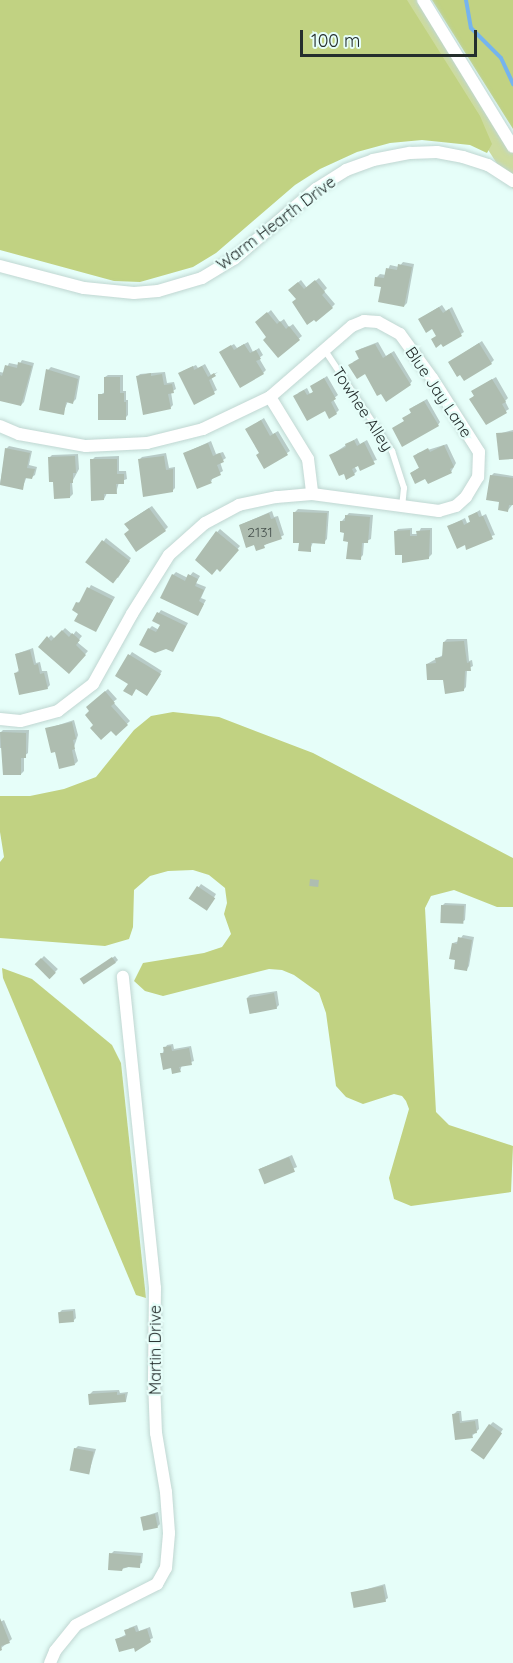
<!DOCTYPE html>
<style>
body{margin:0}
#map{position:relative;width:513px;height:1663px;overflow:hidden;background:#e6fef9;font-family:Quicksand,sans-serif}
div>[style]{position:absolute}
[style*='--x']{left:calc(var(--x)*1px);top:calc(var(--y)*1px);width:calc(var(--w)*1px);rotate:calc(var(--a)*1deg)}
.green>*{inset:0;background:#cddb9f}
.forest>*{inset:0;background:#c1d282}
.shadow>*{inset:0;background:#0003;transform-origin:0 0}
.stream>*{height:4px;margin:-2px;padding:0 2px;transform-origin:2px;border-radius:2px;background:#75b4ee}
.building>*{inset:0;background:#aebdb0;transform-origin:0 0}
.roads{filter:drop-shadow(0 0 2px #bfd6d1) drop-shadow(0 0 2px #bfd6d1)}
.service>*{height:6px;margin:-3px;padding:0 3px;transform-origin:3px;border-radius:3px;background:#fff}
.minor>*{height:12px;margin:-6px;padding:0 6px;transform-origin:6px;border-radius:6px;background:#fff}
span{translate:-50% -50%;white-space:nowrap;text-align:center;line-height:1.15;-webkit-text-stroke:4.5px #e6fef9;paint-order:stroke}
.number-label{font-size:14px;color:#47524e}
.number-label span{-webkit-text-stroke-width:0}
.street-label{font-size:16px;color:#252e2d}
.scale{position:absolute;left:300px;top:30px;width:177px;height:27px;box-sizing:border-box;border:3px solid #252e2d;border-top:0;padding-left:8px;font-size:18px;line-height:21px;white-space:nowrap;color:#252e2d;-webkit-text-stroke:4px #e6fef9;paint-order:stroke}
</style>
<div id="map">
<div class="green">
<i style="clip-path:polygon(393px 0,417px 0,513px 142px,513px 189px)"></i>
</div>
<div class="forest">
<i style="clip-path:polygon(0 0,407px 0,480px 116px,492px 144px,487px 153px,470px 145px,422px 140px,390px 143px,357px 152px,320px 169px,295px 185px,216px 253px,193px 267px,140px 282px,114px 281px,0 250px)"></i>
<i style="clip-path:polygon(432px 0,513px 0,513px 129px)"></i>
<i style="clip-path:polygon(173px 712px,219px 717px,313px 753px,513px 858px,513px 907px,497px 907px,454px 890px,431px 896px,425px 908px,436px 1112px,449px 1125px,513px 1146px,511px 1192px,411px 1206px,394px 1199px,389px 1178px,409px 1109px,406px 1101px,402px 1096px,394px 1094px,363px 1104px,346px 1097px,336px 1086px,326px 1013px,319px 993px,294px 975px,282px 970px,269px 969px,163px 996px,145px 991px,134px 981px,143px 963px,204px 953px,222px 947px,231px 934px,224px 914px,227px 903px,225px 888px,209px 875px,193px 870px,168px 871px,150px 876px,134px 890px,133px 927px,129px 939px,105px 946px,0 938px,0 862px,4px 857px,0 832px,0 796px,30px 796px,64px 789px,96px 777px,134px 730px,151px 716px)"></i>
<i style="clip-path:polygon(2px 968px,32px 979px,112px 1045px,121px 1063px,146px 1298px,136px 1295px,3px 978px)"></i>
</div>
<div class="shadow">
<i style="clip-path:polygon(403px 262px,414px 264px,407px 303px,404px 306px,382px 286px,377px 277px,380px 274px,386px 275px,390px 265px,399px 267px)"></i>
<i style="clip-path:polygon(319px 278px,327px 288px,324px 291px,335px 304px,332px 307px,297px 299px,293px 287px,301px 280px,307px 288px)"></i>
<i style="clip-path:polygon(442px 305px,446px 311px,452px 307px,464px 332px,443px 345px,433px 327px,420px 319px)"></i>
<i style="clip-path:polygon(271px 310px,280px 322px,284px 319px,289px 327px,293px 324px,302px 336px,278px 356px,260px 320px)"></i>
<i style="clip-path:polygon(482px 341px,494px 360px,491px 363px,450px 362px)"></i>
<i style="clip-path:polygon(248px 342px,253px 352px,259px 348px,263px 355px,259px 358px,266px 370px,263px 373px,224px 350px,234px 344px,237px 348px)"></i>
<i style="clip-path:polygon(378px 342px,386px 356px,394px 351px,412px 381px,410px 384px,365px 372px,353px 362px,360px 358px,357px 352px,360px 349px)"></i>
<i style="clip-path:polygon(22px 360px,34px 363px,24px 402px,21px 405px,0 399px,0 372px,5px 373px,9px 363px,19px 365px)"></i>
<i style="clip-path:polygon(205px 364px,211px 375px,218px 372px,211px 377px,217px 390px,195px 403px,183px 371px,196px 365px,198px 368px)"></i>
<i style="clip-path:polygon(51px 367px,80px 376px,76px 399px,73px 402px,68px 401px,63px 413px,48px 370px)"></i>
<i style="clip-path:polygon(165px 372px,167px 383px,174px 382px,176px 389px,171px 392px,173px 405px,170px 408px,137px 377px,140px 374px)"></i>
<i style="clip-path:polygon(108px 375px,123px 375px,123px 391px,126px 391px,126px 400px,128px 400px,128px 415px,125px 418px,100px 395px,105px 392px,105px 377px)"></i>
<i style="clip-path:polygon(327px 376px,338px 395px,333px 399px,339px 410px,336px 413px,298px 393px,307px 388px,310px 394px,315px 391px,312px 386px)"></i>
<i style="clip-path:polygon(496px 377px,508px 398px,505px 401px,509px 409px,487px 423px,471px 399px,475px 395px,476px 389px)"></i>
<i style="clip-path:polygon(427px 399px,440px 422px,438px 425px,406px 420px,404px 418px,412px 412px,413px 407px)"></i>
<i style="clip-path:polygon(264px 418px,273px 434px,278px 431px,290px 451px,287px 453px,260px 452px,250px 427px)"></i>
<i style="clip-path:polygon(513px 423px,513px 457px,498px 434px,513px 430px)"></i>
<i style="clip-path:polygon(357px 438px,360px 444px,367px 440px,377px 460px,354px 466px,357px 471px,354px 474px,331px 455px)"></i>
<i style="clip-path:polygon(211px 441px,216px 454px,223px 452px,226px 458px,220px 462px,223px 471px,213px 477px,211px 482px,185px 453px)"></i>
<i style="clip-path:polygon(447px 444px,456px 463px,451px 472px,426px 477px,411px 473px,420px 467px,415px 456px,418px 453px)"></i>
<i style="clip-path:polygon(9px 446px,32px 451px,29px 465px,37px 467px,35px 475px,32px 477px,27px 476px,22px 489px,0 484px,6px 449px)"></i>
<i style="clip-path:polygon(166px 453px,169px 468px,175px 467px,175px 488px,172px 491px,139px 460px,142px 457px)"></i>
<i style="clip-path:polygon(78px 454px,79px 469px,72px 482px,73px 494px,70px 497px,49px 458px,52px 455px)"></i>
<i style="clip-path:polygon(119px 456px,119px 471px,126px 471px,127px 479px,119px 482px,116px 493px,107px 493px,104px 499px,92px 460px,95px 457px)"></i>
<i style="clip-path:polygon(494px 473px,513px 476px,513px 504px,508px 510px,491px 476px)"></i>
<i style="clip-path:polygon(152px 506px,168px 527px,165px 530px,131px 530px,129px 521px)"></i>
<i style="clip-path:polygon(298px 509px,329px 511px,327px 539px,324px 542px,313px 542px,310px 550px,295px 512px)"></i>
<i style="clip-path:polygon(480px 510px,482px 516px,486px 514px,495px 535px,465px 543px,449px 526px,465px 518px,467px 523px,472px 521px,470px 516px)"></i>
<i style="clip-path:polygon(272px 511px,274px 517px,278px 516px,284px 535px,257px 549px,240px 525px)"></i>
<i style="clip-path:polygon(349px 513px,373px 515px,371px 539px,364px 542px,363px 555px,360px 558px,342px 521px)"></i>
<i style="clip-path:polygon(412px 528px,412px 534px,418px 534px,421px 528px,432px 528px,432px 554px,429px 557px,403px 554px,395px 532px,398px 529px)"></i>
<i style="clip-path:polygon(220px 529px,240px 546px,220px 570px,209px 541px)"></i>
<i style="clip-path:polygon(106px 538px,131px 558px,118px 578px,89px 563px)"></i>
<i style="clip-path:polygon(176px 572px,188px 578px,193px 572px,200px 576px,196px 583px,206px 587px,201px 598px,206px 600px,198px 614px,173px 575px)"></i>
<i style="clip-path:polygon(91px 585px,115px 597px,96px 630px,80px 613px,77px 603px,82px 601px)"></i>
<i style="clip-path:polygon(161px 610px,188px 623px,173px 650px,149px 629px,152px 626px,159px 630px,162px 624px,154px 620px)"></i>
<i style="clip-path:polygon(65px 628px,73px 635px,76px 631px,82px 636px,77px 642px,88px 651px,69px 672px,40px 647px,51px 635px,55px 639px)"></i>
<i style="clip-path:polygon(447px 639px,467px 639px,469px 661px,472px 660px,473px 666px,467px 669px,466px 687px,463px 690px,427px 664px,443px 655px,444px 642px)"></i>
<i style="clip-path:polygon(33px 648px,36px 663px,40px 662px,42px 671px,47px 671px,50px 685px,47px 688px,16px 673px,20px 669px,16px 654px)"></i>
<i style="clip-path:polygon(132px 652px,162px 671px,149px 691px,130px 683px,130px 655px)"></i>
<i style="clip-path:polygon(108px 689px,117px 699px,113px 702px,130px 721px,116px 734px,112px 729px,95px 725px,88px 707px)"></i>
<i style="clip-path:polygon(74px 720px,78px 735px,74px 747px,78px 761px,75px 764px,57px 750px,46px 729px)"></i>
<i style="clip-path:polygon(3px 730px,29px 730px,28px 753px,24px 756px,24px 771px,21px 774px,5px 748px,0 748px,0 733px)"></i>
<i style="clip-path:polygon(201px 884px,216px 894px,209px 906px,191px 898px)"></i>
<i style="clip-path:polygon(445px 903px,466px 904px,465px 920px,462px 922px,442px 906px)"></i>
<i style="clip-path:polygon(463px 935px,474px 937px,469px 966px,467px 969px,457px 959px,453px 943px,459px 941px)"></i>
<i style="left:44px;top:956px;width:19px;height:11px;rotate:43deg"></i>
<i style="clip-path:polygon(115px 956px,118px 960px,116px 962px,86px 977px)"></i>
<i style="clip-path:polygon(277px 991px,279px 1005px,276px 1008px,247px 998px,250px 995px)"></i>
<i style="clip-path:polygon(173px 1044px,174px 1049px,191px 1046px,194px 1061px,182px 1065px,180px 1071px,172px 1067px,162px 1054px,167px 1045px)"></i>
<i style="left:292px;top:1155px;width:13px;height:35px;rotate:67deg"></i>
<i style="clip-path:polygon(75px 1309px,76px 1318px,73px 1321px,59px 1313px,62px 1310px)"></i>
<i style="clip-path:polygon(119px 1390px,120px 1393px,128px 1392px,126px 1401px,90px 1394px,93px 1391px)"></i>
<i style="clip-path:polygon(457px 1411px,461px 1411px,462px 1421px,478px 1419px,479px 1429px,472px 1436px,456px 1438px,454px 1414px)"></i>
<i style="clip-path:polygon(493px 1422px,503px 1429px,486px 1455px,490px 1425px)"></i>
<i style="clip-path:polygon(78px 1446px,96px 1449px,89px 1472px,75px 1449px)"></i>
<i style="clip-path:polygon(158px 1512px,160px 1524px,157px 1527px,142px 1517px)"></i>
<i style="clip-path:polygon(114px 1551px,143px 1553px,142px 1563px,122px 1569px,111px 1554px)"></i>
<i style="clip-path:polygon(385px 1584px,388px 1598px,385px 1600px,353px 1593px)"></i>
<i style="clip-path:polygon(4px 1620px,12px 1639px,0 1649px,0 1622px)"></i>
<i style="clip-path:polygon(137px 1625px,139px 1631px,150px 1627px,153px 1638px,135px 1646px,117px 1639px,127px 1634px,129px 1628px)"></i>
</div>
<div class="stream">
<i style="--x:466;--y:0;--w:28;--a:80"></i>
<i style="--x:471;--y:28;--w:42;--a:45"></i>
<i style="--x:501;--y:58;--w:29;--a:65"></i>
</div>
<div class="building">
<i style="clip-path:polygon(398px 264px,412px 267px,404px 307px,378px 302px,381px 287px,374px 286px,375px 277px,384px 278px,386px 268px,397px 270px)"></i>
<i style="clip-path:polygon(315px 280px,325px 292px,322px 295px,333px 308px,316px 322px,314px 320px,307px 325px,292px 302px,296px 299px,288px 290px,298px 282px,304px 289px)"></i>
<i style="clip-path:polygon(439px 307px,443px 313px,449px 309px,462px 336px,443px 347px,441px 344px,436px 348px,431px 339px,436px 336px,432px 329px,426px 333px,418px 319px)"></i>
<i style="clip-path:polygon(267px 312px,277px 324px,280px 321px,286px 329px,289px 326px,300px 340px,278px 358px,263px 340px,266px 337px,255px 322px)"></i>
<i style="clip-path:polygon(479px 343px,492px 364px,464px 381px,460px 375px,457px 377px,448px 362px)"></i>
<i style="clip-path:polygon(244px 344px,250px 353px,256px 350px,261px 359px,256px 361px,264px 374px,240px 388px,219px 352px,231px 345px,234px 350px)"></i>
<i style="clip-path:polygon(375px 344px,383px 358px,391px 353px,411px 385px,386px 402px,381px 394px,377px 396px,365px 374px,357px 379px,348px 365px,359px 359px,355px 351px)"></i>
<i style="clip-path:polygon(18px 362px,32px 366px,21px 406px,0 401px,0 375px,2px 376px,5px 365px,17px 368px)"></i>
<i style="clip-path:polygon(193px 366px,194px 370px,202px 366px,208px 377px,214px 373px,216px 376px,209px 380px,215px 394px,194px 405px,178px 373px)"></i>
<i style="clip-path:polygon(46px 369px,78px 379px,73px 404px,66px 402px,64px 415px,39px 410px)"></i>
<i style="clip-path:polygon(151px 373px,151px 376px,162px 374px,164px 385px,172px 384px,174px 393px,168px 394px,171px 409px,143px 415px,136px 376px)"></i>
<i style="clip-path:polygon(104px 377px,120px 377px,120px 393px,124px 393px,124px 402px,126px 402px,126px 420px,98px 420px,98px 394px,104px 394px)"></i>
<i style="clip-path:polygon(324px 378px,336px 399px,331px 402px,337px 414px,329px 419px,325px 411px,307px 421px,293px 396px,304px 390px,307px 395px,313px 392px,310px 386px)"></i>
<i style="clip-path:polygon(492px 379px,506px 402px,502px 404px,507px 413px,486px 425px,469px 399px,474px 396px,471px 391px)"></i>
<i style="clip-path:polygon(424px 401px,439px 426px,402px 447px,392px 428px,404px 421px,402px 418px,411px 413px,409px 409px)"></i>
<i style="clip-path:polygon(261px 420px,270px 436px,275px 433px,288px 455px,264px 469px,256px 455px,259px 453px,245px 429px)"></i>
<i style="clip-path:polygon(513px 432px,513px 459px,499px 460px,496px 433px)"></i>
<i style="clip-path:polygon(354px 440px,357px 446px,364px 442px,375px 464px,360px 471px,358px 466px,352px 469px,355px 475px,346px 480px,344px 474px,339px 476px,329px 455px,346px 447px,345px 444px)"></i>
<i style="clip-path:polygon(208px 443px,213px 456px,220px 453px,224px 462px,217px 465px,221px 475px,210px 480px,212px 483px,197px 489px,183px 453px)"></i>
<i style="clip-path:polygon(444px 445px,454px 467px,450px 469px,452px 473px,428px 484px,425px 479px,415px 484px,410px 473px,419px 468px,413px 456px,428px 448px,430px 452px)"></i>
<i style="clip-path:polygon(5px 448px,30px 453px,27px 468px,35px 469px,32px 479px,25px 478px,23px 490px,0 485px)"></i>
<i style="clip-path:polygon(75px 456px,76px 473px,73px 473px,73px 483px,70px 483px,70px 498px,54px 499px,53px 482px,49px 482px,48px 457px)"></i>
<i style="clip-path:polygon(164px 456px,166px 470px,173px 469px,173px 492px,143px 497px,138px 459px)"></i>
<i style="clip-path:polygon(90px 459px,117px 459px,117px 474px,124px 474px,124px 484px,116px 484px,117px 494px,104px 494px,104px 500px,91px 501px)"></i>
<i style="clip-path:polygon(490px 475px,513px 478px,513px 505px,509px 505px,508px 512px,498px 510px,499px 502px,486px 500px)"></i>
<i style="clip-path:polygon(149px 508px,166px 531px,136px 552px,124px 534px,129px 530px,124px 524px)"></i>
<i style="clip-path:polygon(293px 512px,327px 513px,325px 544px,311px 543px,311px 552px,298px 551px,299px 543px,293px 543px)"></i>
<i style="clip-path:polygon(477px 512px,479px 517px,483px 516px,493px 539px,466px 550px,465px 545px,457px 549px,447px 526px,462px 520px,464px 525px,470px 522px,468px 516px)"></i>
<i style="clip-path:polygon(269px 513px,271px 519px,275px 518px,282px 539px,264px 545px,265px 548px,256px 551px,254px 545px,246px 548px,239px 525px)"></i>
<i style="clip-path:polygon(345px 515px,370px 517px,368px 543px,362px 543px,361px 560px,346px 559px,348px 542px,343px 541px,344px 533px,340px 532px,340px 521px,345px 521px)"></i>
<i style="clip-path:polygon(410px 530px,410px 536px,417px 536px,416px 531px,430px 530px,429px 559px,402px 563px,402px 555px,395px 555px,394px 531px)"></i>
<i style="clip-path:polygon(216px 531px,239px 550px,220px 572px,217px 569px,212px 575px,195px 560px)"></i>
<i style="left:102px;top:540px;width:35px;height:28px;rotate:37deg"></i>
<i style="clip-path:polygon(172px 574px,185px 581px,188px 574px,198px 579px,195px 586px,204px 590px,199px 601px,204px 604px,198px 616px,160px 598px)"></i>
<i style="clip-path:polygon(87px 587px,113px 600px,96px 632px,74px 621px,78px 614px,72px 610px,76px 602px,79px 603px)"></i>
<i style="clip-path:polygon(157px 612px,186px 626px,173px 652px,166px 649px,155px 653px,139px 645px,148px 628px,156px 632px,160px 625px,152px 621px)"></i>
<i style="clip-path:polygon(62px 630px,69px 637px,72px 633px,80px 640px,76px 645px,86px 655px,69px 674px,38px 647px,47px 636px,51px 641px)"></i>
<i style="clip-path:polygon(464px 641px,467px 663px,470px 662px,471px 671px,465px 671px,464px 691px,445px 694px,443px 680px,427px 680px,426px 664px,436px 663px,435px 658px,442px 657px,443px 642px)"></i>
<i style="clip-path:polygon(30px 650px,34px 665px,38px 664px,40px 674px,44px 673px,48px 689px,19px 695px,14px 673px,19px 672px,15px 654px)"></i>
<i style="clip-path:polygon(128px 654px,161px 674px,147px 696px,136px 689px,132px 696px,123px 691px,128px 684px,115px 676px)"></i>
<i style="clip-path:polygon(105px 691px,115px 703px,111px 706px,128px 725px,116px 736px,111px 731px,101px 740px,90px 728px,93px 725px,85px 715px,89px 711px,86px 707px)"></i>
<i style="clip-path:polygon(72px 722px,76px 739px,73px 740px,75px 749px,72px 750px,75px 765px,59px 769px,55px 752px,51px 753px,45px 728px)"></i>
<i style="clip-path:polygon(0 732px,26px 733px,26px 758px,21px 758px,21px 775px,3px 775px)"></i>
<i style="left:310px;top:879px;width:9px;height:7px;rotate:6deg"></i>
<i style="left:197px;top:886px;width:22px;height:15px;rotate:34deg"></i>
<i style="left:441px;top:905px;width:23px;height:18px;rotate:2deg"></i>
<i style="clip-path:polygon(458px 937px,472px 940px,467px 971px,454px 969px,455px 960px,449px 959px,452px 943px,457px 944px)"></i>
<i style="left:112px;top:957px;width:7px;height:39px;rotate:56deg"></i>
<i style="left:41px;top:958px;width:21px;height:9px;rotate:45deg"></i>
<i style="left:274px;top:993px;width:16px;height:28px;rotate:79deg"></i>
<i style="clip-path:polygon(171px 1046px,172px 1051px,189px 1048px,192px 1065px,179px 1067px,181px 1072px,172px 1074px,171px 1068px,163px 1070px,160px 1053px,164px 1053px,163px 1047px)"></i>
<i style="left:289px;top:1157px;width:16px;height:33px;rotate:68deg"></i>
<i style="left:73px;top:1311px;width:11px;height:15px;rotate:85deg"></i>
<i style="clip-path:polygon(117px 1392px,117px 1395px,125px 1394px,126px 1402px,89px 1405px,88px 1394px)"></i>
<i style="clip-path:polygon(459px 1413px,460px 1423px,475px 1421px,477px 1433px,472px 1434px,473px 1438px,455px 1440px,452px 1414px)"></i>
<i style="left:489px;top:1424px;width:16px;height:32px;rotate:35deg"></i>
<i style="left:74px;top:1448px;width:20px;height:23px;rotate:11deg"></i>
<i style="left:155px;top:1514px;width:14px;height:15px;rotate:78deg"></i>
<i style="clip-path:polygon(109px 1553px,141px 1556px,140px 1568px,128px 1567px,123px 1568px,122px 1571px,108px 1570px)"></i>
<i style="left:383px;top:1586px;width:16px;height:33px;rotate:79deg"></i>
<i style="clip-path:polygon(0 1618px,10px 1643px,1px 1646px,2px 1650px,0 1651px)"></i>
<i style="clip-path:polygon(134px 1627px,136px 1632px,147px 1629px,151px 1642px,135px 1652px,134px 1648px,119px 1652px,115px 1639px,126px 1636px,124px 1630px)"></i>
</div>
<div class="roads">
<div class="service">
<i style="--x:324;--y:349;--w:123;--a:56.3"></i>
<i style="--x:392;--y:451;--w:39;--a:72"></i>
<i style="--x:404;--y:488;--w:19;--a:96"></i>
</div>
<div class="minor">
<i style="--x:423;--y:0;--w:172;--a:58.5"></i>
<i style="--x:0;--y:266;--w:87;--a:14.7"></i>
<i style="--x:84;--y:288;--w:50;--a:5.7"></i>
<i style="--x:134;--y:293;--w:24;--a:-5"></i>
<i style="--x:158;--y:291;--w:46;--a:-16.5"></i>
<i style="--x:202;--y:278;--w:37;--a:-31"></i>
<i style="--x:234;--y:259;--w:108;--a:-40.5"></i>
<i style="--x:316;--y:189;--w:36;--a:-32"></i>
<i style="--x:346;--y:170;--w:29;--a:-20"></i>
<i style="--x:373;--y:160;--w:38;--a:-11"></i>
<i style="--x:410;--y:153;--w:27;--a:-2"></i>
<i style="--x:437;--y:152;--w:26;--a:11"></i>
<i style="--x:463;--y:157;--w:26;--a:18"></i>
<i style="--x:488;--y:165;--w:30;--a:33"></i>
<i style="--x:270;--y:397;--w:73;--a:58.5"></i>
<i style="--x:308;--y:459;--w:35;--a:83"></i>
<i style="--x:0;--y:426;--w:21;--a:23"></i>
<i style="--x:19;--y:434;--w:68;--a:10.2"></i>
<i style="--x:86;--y:446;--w:61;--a:-2.8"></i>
<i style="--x:147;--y:443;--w:58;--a:-14"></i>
<i style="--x:203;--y:429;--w:74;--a:-25.5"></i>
<i style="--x:270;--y:397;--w:108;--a:-40.9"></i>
<i style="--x:352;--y:326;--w:13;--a:-23"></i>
<i style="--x:364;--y:321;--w:14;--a:4"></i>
<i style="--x:378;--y:322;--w:25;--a:29"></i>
<i style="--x:400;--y:334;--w:54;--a:54"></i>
<i style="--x:432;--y:378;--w:88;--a:57.6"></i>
<i style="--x:479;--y:452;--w:25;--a:92"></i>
<i style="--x:478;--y:477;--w:23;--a:121"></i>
<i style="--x:466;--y:497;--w:13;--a:138"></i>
<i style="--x:456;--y:506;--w:18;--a:164"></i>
<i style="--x:439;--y:511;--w:128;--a:-172.4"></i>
<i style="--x:312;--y:494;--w:36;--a:175"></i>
<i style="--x:276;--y:497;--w:38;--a:168"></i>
<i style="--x:239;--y:505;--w:38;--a:152"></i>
<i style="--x:205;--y:523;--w:48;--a:138.4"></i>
<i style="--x:169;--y:555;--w:70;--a:122.1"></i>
<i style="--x:132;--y:614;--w:80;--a:119.1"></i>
<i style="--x:93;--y:684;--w:44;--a:142.4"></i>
<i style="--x:58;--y:711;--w:39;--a:165"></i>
<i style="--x:20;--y:721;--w:20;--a:-174"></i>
<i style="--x:50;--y:1663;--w:13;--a:-67"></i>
<i style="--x:55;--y:1651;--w:33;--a:-51"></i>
<i style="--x:76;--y:1625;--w:91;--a:-26.8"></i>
<i style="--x:157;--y:1584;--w:18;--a:-61"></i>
<i style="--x:166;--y:1568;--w:35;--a:-85"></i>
<i style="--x:169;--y:1533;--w:41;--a:-94.2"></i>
<i style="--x:166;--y:1492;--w:60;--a:-99.6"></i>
<i style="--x:156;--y:1433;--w:52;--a:-92.2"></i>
<i style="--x:154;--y:1381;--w:93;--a:-89.4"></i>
<i style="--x:155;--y:1288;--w:313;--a:-95.9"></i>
</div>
</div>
<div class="number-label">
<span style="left:260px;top:532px">2131</span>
</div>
<div class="street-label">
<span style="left:276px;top:223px;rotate:-37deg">Warm Hearth Drive</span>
<span style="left:439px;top:392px;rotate:56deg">Blue Jay Lane</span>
<span style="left:363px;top:409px;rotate:57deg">Towhee Alley</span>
<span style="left:155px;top:1350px;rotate:-90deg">Martin Drive</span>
</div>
<div class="scale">100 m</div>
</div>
